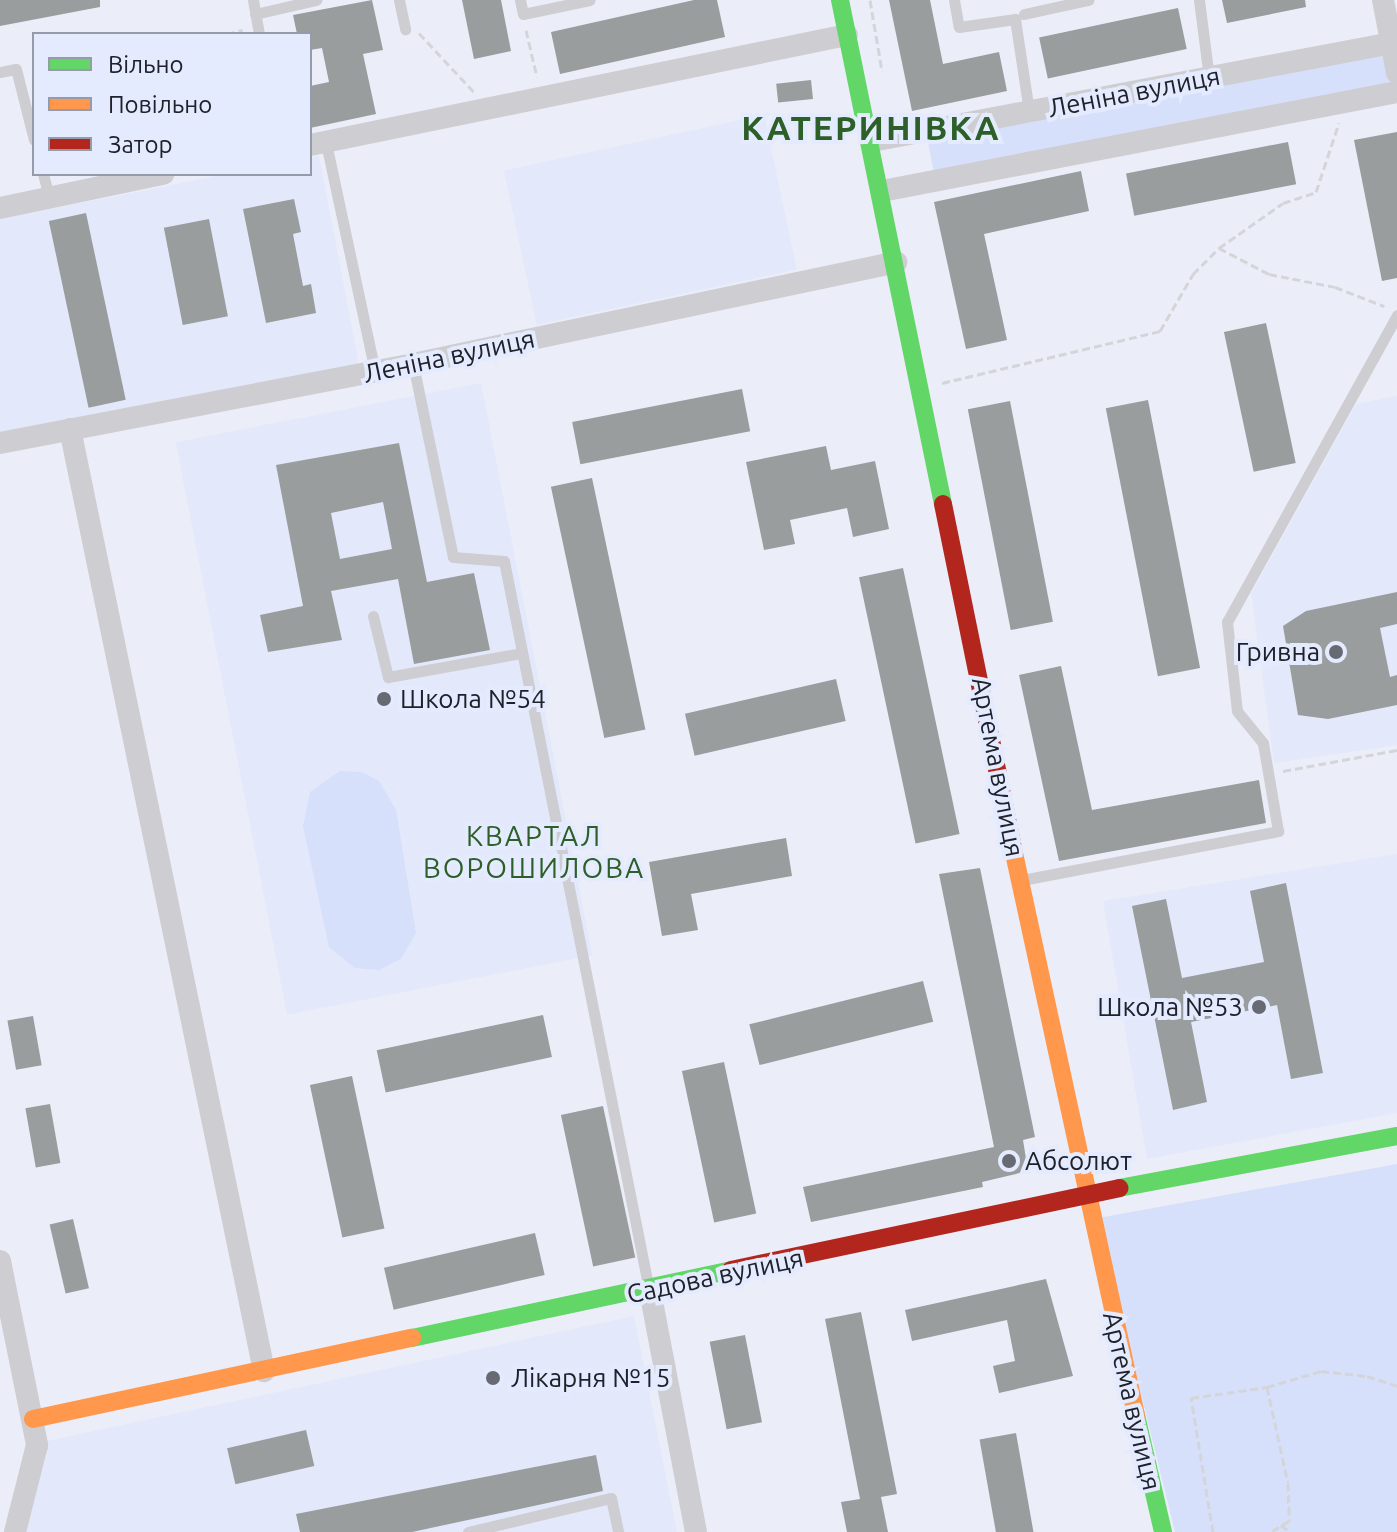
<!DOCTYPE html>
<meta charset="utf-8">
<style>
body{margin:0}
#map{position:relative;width:1397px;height:1532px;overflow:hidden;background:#ebeef8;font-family:Ubuntu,sans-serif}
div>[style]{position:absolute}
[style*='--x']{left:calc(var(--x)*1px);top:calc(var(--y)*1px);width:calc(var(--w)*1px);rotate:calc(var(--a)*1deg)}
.built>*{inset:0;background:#e3e8fb;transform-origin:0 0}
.green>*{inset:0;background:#d7e0fb;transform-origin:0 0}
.building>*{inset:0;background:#999d9e;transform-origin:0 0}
.path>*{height:3px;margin-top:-1.5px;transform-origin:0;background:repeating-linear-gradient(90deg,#d4d5d9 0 8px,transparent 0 12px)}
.lane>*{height:11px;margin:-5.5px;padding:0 5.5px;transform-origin:5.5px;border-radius:5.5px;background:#ceced2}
.street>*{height:22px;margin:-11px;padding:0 11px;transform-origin:11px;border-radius:11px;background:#ceced2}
.fast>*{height:18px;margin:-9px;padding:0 9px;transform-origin:9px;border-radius:9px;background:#63d668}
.slow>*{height:18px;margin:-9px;padding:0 9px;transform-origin:9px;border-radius:9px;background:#ff974d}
.jam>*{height:18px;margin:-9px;padding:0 9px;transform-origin:9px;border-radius:9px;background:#b3261e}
.dots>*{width:22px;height:22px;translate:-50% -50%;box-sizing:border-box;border:4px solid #e5ebfe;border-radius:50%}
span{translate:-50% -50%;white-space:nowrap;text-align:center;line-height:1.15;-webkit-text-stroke:8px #e5ebfe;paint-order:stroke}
.street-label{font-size:26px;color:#20222b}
.poi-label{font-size:26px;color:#20222b}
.right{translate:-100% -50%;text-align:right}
.left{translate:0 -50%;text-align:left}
.neighbourhood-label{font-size:28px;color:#2d5f29;letter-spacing:2px}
.district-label{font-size:34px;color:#2d5f29;font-weight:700;letter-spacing:2px}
.legend{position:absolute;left:32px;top:32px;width:280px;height:144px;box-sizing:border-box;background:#e5ebfe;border:2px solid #969baa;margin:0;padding:10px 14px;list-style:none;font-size:24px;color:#20222b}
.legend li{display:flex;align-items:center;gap:16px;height:40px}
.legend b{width:40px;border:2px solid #969baa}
</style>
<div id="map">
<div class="built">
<i style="left:764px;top:115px;width:158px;height:266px;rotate:78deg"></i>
<i style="clip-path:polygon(319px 156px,359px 364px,0 434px,0 219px,227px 174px,310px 174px,310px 158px)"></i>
<i style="left:481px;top:383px;width:583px;height:311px;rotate:79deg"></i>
<i style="clip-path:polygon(1397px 396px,1397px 745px,1274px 763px,1251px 594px,1356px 404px)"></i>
<i style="clip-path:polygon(1397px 854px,1397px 1113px,1147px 1159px,1103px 901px)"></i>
<i style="clip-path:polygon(634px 1316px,677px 1532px,24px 1532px,47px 1441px)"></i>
</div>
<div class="green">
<i style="left:1385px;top:51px;width:32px;height:466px;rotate:79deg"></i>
<i style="clip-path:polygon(340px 771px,362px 772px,379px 781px,396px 810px,416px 933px,401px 959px,379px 970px,355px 968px,329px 947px,303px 826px,310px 792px)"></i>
<i style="clip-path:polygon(1397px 1164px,1397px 1532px,1175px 1532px,1098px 1218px)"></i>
</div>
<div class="building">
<i style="clip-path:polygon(0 0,100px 0,100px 7px,0 26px)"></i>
<i style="clip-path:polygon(372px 0,383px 50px,363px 54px,376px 114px,310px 128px,310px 86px,329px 82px,322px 48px,310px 50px,310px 34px,297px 34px,293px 15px)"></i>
<i style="clip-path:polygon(462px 0,501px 0,511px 51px,474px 59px)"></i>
<i style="clip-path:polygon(694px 0,717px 0,725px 37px,560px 74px,551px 32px)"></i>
<i style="clip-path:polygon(889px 0,930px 0,943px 64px,999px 52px,1007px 91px,912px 111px)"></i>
<i style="clip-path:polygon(1222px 0,1305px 0,1306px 7px,1227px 23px)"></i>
<i style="left:1178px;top:8px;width:42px;height:142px;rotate:78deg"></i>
<i style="left:811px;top:80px;width:19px;height:35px;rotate:84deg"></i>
<i style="clip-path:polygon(1397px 132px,1397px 278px,1382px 281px,1354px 140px)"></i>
<i style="left:1288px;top:142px;width:43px;height:165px;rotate:79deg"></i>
<i style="clip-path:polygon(1081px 171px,1089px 211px,984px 234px,1007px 340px,966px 349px,934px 202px)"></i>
<i style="clip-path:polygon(294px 199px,301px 232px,293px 234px,303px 286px,311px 284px,316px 313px,266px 323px,243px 209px)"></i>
<i style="left:86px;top:213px;width:191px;height:38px;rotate:78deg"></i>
<i style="left:209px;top:219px;width:99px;height:46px;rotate:79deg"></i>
<i style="left:1266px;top:323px;width:143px;height:43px;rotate:78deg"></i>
<i style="left:742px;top:389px;width:43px;height:173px;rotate:79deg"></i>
<i style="left:1148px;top:400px;width:273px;height:43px;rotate:79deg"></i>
<i style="left:1010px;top:401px;width:225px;height:43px;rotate:79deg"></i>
<i style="clip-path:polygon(evenodd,399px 443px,427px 582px,474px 573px,490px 650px,414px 664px,398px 579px,331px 591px,342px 640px,268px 652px,260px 615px,303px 606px,276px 465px,399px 443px,383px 502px,392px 549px,340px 559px,331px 513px,383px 502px)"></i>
<i style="clip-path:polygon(826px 446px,831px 470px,875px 461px,889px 529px,853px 537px,847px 508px,790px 520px,795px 544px,764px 550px,746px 462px)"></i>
<i style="left:592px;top:478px;width:257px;height:42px;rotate:78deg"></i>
<i style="left:903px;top:568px;width:272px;height:45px;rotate:78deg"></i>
<i style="clip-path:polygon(1397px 592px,1397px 624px,1380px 628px,1390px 677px,1397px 675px,1397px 705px,1328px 719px,1298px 715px,1283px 626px,1306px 611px)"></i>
<i style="clip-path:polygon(1061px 666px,1092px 810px,1259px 780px,1266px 823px,1059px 861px,1019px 675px)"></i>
<i style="left:836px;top:679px;width:43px;height:155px;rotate:77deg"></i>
<i style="clip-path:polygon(786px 838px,792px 876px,691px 894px,698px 930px,662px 936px,649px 862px)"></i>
<i style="clip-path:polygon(980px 868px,1035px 1137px,1023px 1140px,1028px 1171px,982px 1182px,983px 1187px,811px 1222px,803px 1187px,994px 1147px,939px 874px)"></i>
<i style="clip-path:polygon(1286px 883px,1323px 1073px,1291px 1079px,1277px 1005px,1191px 1022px,1207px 1102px,1173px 1110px,1132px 906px,1166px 899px,1182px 978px,1264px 962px,1250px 891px)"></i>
<i style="left:923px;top:981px;width:42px;height:179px;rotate:76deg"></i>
<i style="left:543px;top:1015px;width:43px;height:170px;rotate:78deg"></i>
<i style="left:33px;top:1016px;width:50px;height:26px;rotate:80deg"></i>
<i style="left:724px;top:1062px;width:155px;height:43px;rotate:78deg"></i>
<i style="left:352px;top:1076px;width:156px;height:43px;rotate:78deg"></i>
<i style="left:50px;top:1104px;width:60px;height:25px;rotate:80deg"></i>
<i style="left:603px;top:1106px;width:155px;height:43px;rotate:78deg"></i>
<i style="left:73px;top:1219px;width:71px;height:24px;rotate:77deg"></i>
<i style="left:535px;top:1233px;width:43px;height:155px;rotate:77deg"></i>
<i style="clip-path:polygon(1046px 1279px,1073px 1376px,999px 1393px,993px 1366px,1015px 1361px,1007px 1320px,912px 1341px,905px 1310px)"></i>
<i style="clip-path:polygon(861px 1312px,897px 1494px,881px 1497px,888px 1532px,847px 1532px,841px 1502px,860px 1499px,825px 1319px)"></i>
<i style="left:745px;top:1335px;width:89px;height:36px;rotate:79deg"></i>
<i style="left:306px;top:1430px;width:37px;height:81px;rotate:77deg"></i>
<i style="left:1016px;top:1433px;width:101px;height:37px;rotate:80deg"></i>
<i style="clip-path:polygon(596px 1455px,603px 1491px,412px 1532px,300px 1532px,296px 1514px)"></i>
</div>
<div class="path">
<i style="--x:870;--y:0;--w:72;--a:80.4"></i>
<i style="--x:526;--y:30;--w:48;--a:76.8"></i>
<i style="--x:419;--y:33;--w:81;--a:47"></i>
<i style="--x:227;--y:34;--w:16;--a:-15"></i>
<i style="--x:1219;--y:248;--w:56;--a:27.5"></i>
<i style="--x:1269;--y:274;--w:67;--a:11.1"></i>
<i style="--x:1335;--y:287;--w:53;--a:21.2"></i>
<i style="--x:942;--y:383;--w:224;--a:-13.4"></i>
<i style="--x:1160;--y:331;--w:66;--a:-59.9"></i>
<i style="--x:1193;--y:274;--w:37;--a:-45"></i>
<i style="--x:1219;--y:248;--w:78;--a:-35.1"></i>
<i style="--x:1283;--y:203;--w:35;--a:-18"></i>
<i style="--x:1316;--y:192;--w:73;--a:-71.6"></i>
<i style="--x:1283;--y:771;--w:116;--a:-10.4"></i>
<i style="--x:1267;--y:1387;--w:98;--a:77.7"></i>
<i style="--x:1288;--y:1483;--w:38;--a:88"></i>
<i style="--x:1289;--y:1521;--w:21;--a:149"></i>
<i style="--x:1281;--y:1525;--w:11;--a:38"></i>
<i style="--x:1213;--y:1532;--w:136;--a:-99.3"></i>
<i style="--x:1191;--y:1398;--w:77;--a:-8.2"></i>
<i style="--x:1267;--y:1387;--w:56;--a:-16.5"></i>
<i style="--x:1321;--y:1371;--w:46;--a:6.2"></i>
<i style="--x:1367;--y:1376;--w:32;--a:18"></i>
</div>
<div class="lane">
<i style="--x:253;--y:0;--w:35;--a:80"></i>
<i style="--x:399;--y:0;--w:30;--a:78"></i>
<i style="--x:520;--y:0;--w:14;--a:78"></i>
<i style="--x:523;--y:14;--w:68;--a:-11.8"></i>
<i style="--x:954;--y:0;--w:27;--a:80"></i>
<i style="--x:959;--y:27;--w:57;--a:-8.1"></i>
<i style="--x:1015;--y:19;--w:94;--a:81.4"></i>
<i style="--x:1199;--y:0;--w:79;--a:82.7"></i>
<i style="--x:255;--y:14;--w:63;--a:-12.9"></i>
<i style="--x:1024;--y:14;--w:66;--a:-12.3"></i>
<i style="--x:0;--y:72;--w:16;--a:-11"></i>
<i style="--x:16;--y:69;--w:73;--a:75.8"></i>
<i style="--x:326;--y:143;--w:233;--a:77.9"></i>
<i style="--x:43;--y:174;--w:24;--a:75"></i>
<i style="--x:413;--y:364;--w:197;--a:78.3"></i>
<i style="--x:453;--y:557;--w:51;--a:4.5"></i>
<i style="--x:504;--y:561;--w:738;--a:78.75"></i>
<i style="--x:373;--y:616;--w:63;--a:76.2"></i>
<i style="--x:388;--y:677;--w:135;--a:-10.2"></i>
<i style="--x:1022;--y:880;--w:261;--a:-10.8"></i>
<i style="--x:1278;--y:831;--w:89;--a:-99.7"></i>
<i style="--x:1263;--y:743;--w:41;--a:-129.1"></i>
<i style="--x:1237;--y:711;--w:90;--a:-96.4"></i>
<i style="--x:1227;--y:622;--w:351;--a:-61"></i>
<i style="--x:468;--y:1532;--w:147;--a:-13.4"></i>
<i style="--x:611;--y:1498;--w:35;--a:78"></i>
</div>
<div class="street">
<i style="--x:1383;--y:0;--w:74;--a:79.1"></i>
<i style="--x:872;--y:141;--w:534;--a:-10.68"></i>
<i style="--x:310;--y:145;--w:548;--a:-11.58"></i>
<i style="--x:882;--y:191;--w:524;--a:-10.88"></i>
<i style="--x:0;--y:208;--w:167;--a:-11.8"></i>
<i style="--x:70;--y:429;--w:962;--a:78.36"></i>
<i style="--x:0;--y:443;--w:420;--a:-10.8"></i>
<i style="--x:413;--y:364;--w:494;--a:-11.9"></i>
<i style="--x:0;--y:1261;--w:188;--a:78.6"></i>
<i style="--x:37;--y:1445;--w:90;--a:104.2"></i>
<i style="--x:650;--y:1291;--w:245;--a:79.2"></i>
</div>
<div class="fast">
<i style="--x:840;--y:0;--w:514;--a:78.45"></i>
<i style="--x:1119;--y:1188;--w:283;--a:-10.6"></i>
<i style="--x:412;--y:1338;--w:326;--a:-12"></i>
<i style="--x:1136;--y:1415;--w:120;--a:77"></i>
</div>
<div class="slow">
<i style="--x:1012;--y:844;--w:584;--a:77.75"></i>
<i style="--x:33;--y:1419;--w:388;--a:-12.1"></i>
</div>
<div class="jam">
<i style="--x:943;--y:504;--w:347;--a:78.5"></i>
<i style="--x:731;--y:1270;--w:397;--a:-11.9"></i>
</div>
<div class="dots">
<i style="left:1336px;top:652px;background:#676973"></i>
<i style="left:384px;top:699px;background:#676973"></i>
<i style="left:1259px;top:1007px;background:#676973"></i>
<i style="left:1009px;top:1161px;background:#676973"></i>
<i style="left:493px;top:1378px;background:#676973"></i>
</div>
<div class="street-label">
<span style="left:1134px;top:92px;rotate:-11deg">Леніна вулиця</span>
<span style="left:449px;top:356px;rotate:-12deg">Леніна вулиця</span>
<span style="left:998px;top:767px;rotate:79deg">Артема вулиця</span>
<span style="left:715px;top:1276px;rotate:-12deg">Садова вулиця</span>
<span style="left:1132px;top:1401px;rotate:77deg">Артема вулиця</span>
</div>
<div class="poi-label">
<span class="right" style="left:1320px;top:652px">Гривна</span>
<span class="left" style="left:400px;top:699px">Школа №54</span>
<span class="right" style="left:1243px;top:1007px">Школа №53</span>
<span class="left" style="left:1025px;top:1161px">Абсолют</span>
<span class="left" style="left:511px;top:1378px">Лікарня №15</span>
</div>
<div class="neighbourhood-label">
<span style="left:534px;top:852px">КВАРТАЛ<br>ВОРОШИЛОВА</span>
</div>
<div class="district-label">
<span style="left:871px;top:128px">КАТЕРИНІВКА</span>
</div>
<ul class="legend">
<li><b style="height:10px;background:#63d668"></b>Вільно</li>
<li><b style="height:10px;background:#ff974d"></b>Повільно</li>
<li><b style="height:10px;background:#b3261e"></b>Затор</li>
</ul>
</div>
